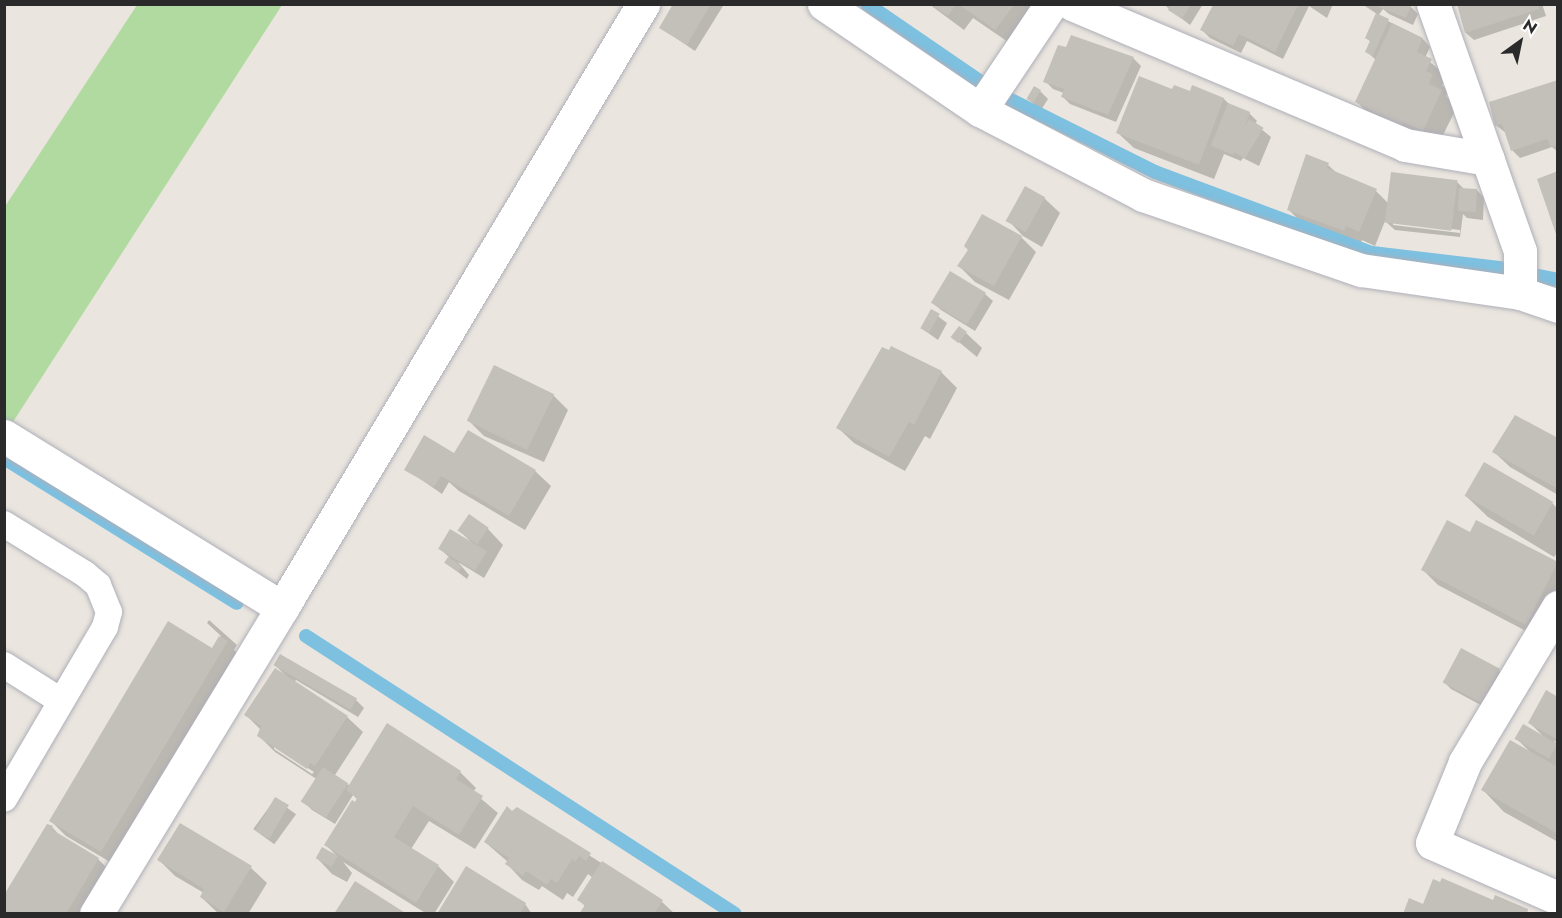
<!DOCTYPE html>
<style>
body{margin:0}
#map{position:relative;width:1562px;height:918px;overflow:hidden;background:#eae5de;font-family:Jost,sans-serif}
div>[style]{position:absolute}
[style*='--x']{left:calc(var(--x)*1px);top:calc(var(--y)*1px);width:calc(var(--w)*1px);rotate:calc(var(--a)*1deg)}
.green>*{inset:0;background:#b1daa1}
.shadow>*{inset:0;background:#0003;transform-origin:0 0}
.stream>*{height:14px;margin:-7px;padding:0 7px;transform-origin:7px;border-radius:7px;background:#7dc0e0}
.building>*{inset:0;background:#c3bfb9;transform-origin:0 0}
.roads{filter:drop-shadow(0 0 2px #aeafb9) drop-shadow(0 0 2px #aeafb9)}
.lane>*{height:26px;margin:-13px;padding:0 13px;transform-origin:13px;border-radius:13px;background:#fff}
.street>*{height:33px;margin:-16.5px;padding:0 16.5px;transform-origin:16.5px;border-radius:16.5px;background:#fff}
span{translate:-50% -50%;white-space:nowrap;text-align:center;line-height:1.15;-webkit-text-stroke:5px #fff;paint-order:stroke}
.frame{position:absolute;inset:0;border:6px solid #2a2a2a;pointer-events:none}
.north{position:absolute;left:1490px;top:12px;width:60px;height:60px;-webkit-text-stroke:4px #fff;paint-order:stroke;rotate:33deg;font-size:16px;font-weight:700;line-height:24px;text-align:center;color:#2a2a2a}
.north::after{content:'';display:block;margin:auto;width:21px;height:27px;background:#2a2a2a;clip-path:polygon(50% 0,100% 100%,50% 72%,0 100%)}
</style>
<div id="map">
<div class="green">
<i style="clip-path:polygon(137px 5px,282px 5px,11px 425px,4px 420px,4px 208px)"></i>
</div>
<div class="shadow">
<i style="clip-path:polygon(675px 4px,723px 6px,695px 51px,661px 28px)"></i>
<i style="clip-path:polygon(929px 4px,1041px 4px,1011px 44px,973px 18px,964px 30px)"></i>
<i style="clip-path:polygon(1163px 4px,1203px 4px,1190px 25px)"></i>
<i style="clip-path:polygon(1214px 4px,1333px 4px,1327px 18px,1309px 6px,1283px 59px,1247px 41px,1241px 53px,1210px 38px,1202px 30px)"></i>
<i style="clip-path:polygon(1362px 4px,1408px 4px,1418px 14px,1413px 25px,1389px 14px,1383px 9px,1378px 16px,1423px 39px,1430px 47px,1425px 58px,1447px 76px,1442px 85px,1448px 91px,1446px 96px,1457px 107px,1438px 145px,1372px 117px,1356px 101px,1376px 60px,1367px 52px,1371px 42px,1367px 38px,1377px 14px)"></i>
<i style="clip-path:polygon(1459px 4px,1542px 4px,1546px 16px,1474px 40px,1466px 33px)"></i>
<i style="clip-path:polygon(1133px 58px,1141px 66px,1116px 122px,1070px 104px,1062px 96px,1064px 93px,1053px 89px,1045px 81px)"></i>
<i style="clip-path:polygon(1558px 81px,1558px 152px,1552px 147px,1520px 158px,1512px 150px,1506px 133px,1497px 126px,1491px 103px)"></i>
<i style="clip-path:polygon(1173px 90px,1224px 99px,1230px 105px,1249px 113px,1257px 121px,1255px 124px,1271px 137px,1259px 166px,1243px 158px,1241px 161px,1224px 154px,1214px 179px,1134px 148px,1118px 133px)"></i>
<i style="clip-path:polygon(1040px 91px,1048px 99px,1041px 110px,1028px 99px)"></i>
<i style="clip-path:polygon(evenodd,1307px 156px,1328px 165px,1339px 175px,1376px 191px,1389px 204px,1457px 182px,1465px 190px,1477px 190px,1484px 198px,1483px 220px,1467px 218px,1463px 214px,1460px 237px,1395px 230px,1385px 221px,1375px 246px,1362px 240px,1360px 246px,1304px 225px,1288px 209px,1307px 156px,1393px 222px,1460px 230px,1460px 233px,1393px 225px,1393px 222px)"></i>
<i style="clip-path:polygon(1044px 198px,1060px 213px,1042px 247px,1023px 236px,1008px 220px)"></i>
<i style="clip-path:polygon(1021px 237px,1036px 252px,1009px 300px,975px 282px,959px 266px,969px 249px)"></i>
<i style="clip-path:polygon(985px 294px,993px 301px,975px 331px,941px 310px,933px 303px)"></i>
<i style="clip-path:polygon(931px 311px,947px 323px,938px 340px,921px 328px)"></i>
<i style="clip-path:polygon(966px 333px,982px 348px,977px 357px,954px 338px)"></i>
<i style="clip-path:polygon(892px 348px,941px 372px,957px 388px,930px 439px,925px 436px,905px 471px,854px 443px,838px 428px)"></i>
<i style="clip-path:polygon(553px 395px,568px 410px,544px 462px,484px 436px,469px 421px)"></i>
<i style="clip-path:polygon(1558px 440px,1558px 495px,1510px 467px,1494px 452px)"></i>
<i style="clip-path:polygon(406px 469px,535px 471px,551px 486px,525px 530px,459px 491px,449px 482px,442px 494px)"></i>
<i style="clip-path:polygon(1466px 496px,1552px 503px,1558px 509px,1558px 552px,1554px 557px,1488px 517px)"></i>
<i style="clip-path:polygon(1477px 522px,1558px 564px,1558px 586px,1534px 631px,1530px 633px,1438px 585px,1423px 570px,1471px 534px)"></i>
<i style="clip-path:polygon(488px 529px,503px 545px,484px 578px,458px 562px,469px 575px,467px 579px,446px 563px,449px 557px,440px 549px,471px 542px,459px 530px)"></i>
<i style="clip-path:polygon(209px 620px,237px 645px,234px 650px,242px 658px,117px 866px,66px 836px,51px 821px,212px 650px,221px 636px,207px 623px)"></i>
<i style="clip-path:polygon(evenodd,275px 665px,356px 700px,364px 708px,358px 717px,296px 680px,294px 683px,347px 717px,363px 732px,335px 775px,350px 786px,388px 725px,460px 772px,476px 788px,473px 792px,498px 813px,475px 849px,429px 821px,411px 849px,438px 866px,454px 882px,434px 914px,427px 914px,343px 862px,352px 873px,347px 882px,332px 874px,317px 858px,337px 856px,326px 845px,358px 800px,353px 795px,335px 824px,312px 810px,304px 802px,318px 780px,275px 752px,259px 736px,261px 730px,246px 715px,285px 675px,275px 665px,274px 746px,314px 772px,312px 774px,274px 749px,274px 746px)"></i>
<i style="clip-path:polygon(1499px 670px,1506px 678px,1488px 709px,1451px 689px,1443px 681px)"></i>
<i style="clip-path:polygon(1558px 699px,1558px 742px,1554px 741px,1558px 745px,1558px 842px,1504px 812px,1483px 790px,1529px 751px,1517px 739px,1542px 735px,1530px 723px)"></i>
<i style="left:275px;top:799px;width:26px;height:37px;rotate:36deg"></i>
<i style="clip-path:polygon(517px 809px,662px 902px,675px 914px,581px 914px,585px 906px,578px 899px,593px 878px,588px 874px,573px 897px,567px 893px,563px 900px,542px 886px,539px 890px,522px 880px,507px 864px,508px 862px,485px 842px)"></i>
<i style="clip-path:polygon(181px 825px,251px 868px,267px 883px,248px 914px,219px 914px,201px 897px,204px 893px,175px 876px,159px 860px)"></i>
<i style="clip-path:polygon(52px 827px,61px 837px,98px 859px,120px 881px,101px 914px,4px 914px)"></i>
<i style="clip-path:polygon(525px 904px,532px 914px,439px 914px)"></i>
</div>
<div class="stream">
<i style="--x:867;--y:4;--w:138;--a:34.4"></i>
<i style="--x:1011;--y:100;--w:161;--a:26.6"></i>
<i style="--x:1155;--y:172;--w:232;--a:20.5"></i>
<i style="--x:1372;--y:253;--w:128;--a:6.7"></i>
<i style="--x:1499;--y:268;--w:60;--a:11.5"></i>
<i style="--x:4;--y:458;--w:274;--a:31.9"></i>
<i style="--x:306;--y:636;--w:511;--a:32.94"></i>
</div>
<div class="building">
<i style="clip-path:polygon(673px 4px,711px 4px,687px 45px,659px 28px)"></i>
<i style="clip-path:polygon(930px 4px,956px 4px,948px 16px)"></i>
<i style="clip-path:polygon(958px 4px,1015px 4px,995px 30px)"></i>
<i style="clip-path:polygon(1171px 4px,1191px 4px,1182px 19px,1168px 10px)"></i>
<i style="clip-path:polygon(1380px 4px,1412px 4px,1406px 18px,1379px 7px)"></i>
<i style="clip-path:polygon(1457px 4px,1538px 4px,1539px 9px,1465px 33px)"></i>
<i style="clip-path:polygon(1213px 5px,1298px 5px,1275px 52px,1239px 34px,1233px 46px,1200px 30px)"></i>
<i style="clip-path:polygon(1376px 13px,1389px 19px,1373px 56px,1365px 52px,1370px 41px,1365px 38px)"></i>
<i style="clip-path:polygon(1392px 23px,1423px 38px,1417px 52px,1432px 59px,1426px 71px,1433px 74px,1429px 84px,1442px 90px,1423px 131px,1403px 122px,1401px 126px,1355px 102px)"></i>
<i style="clip-path:polygon(1071px 35px,1134px 57px,1108px 115px,1061px 97px,1064px 89px,1043px 82px,1058px 45px,1066px 47px)"></i>
<i style="clip-path:polygon(1139px 76px,1172px 89px,1174px 85px,1190px 91px,1192px 85px,1224px 98px,1199px 165px,1116px 133px)"></i>
<i style="clip-path:polygon(1558px 80px,1558px 145px,1551px 147px,1547px 139px,1511px 151px,1502px 124px,1495px 126px,1489px 102px)"></i>
<i style="left:1034px;top:86px;width:8px;height:15px;rotate:30deg"></i>
<i style="left:1228px;top:103px;width:24px;height:46px;rotate:22deg"></i>
<i style="left:1249px;top:119px;width:17px;height:36px;rotate:31deg"></i>
<i style="clip-path:polygon(1306px 154px,1329px 163px,1327px 168px,1377px 189px,1359px 232px,1346px 226px,1344px 231px,1287px 210px)"></i>
<i style="clip-path:polygon(1558px 171px,1558px 237px,1557px 237px,1537px 179px)"></i>
<i style="left:1391px;top:172px;width:67px;height:51px;rotate:7deg"></i>
<i style="left:1025px;top:186px;width:23px;height:40px;rotate:29deg"></i>
<i style="left:1459px;top:188px;width:18px;height:23px;rotate:3deg"></i>
<i style="clip-path:polygon(982px 214px,1022px 236px,994px 286px,957px 266px,968px 250px,964px 246px)"></i>
<i style="left:950px;top:271px;width:42px;height:37px;rotate:31deg"></i>
<i style="left:931px;top:309px;width:10px;height:22px;rotate:29deg"></i>
<i style="left:959px;top:326px;width:10px;height:14px;rotate:37deg"></i>
<i style="clip-path:polygon(891px 346px,942px 371px,914px 425px,909px 422px,889px 457px,836px 428px,882px 347px,889px 350px)"></i>
<i style="left:494px;top:365px;width:67px;height:62px;rotate:26deg"></i>
<i style="clip-path:polygon(1515px 415px,1558px 438px,1558px 489px,1492px 452px)"></i>
<i style="clip-path:polygon(468px 430px,536px 470px,509px 516px,441px 476px,434px 487px,404px 470px,424px 435px,454px 453px)"></i>
<i style="left:1484px;top:462px;width:80px;height:39px;rotate:30deg"></i>
<i style="left:469px;top:514px;width:24px;height:20px;rotate:35deg"></i>
<i style="clip-path:polygon(1447px 520px,1470px 532px,1476px 520px,1558px 562px,1526px 625px,1421px 570px)"></i>
<i style="left:450px;top:529px;width:43px;height:23px;rotate:31deg"></i>
<i style="left:448px;top:557px;width:17px;height:7px;rotate:33deg"></i>
<i style="clip-path:polygon(168px 621px,212px 648px,219px 636px,228px 641px,101px 852px,49px 821px)"></i>
<i style="left:1461px;top:648px;width:44px;height:39px;rotate:28deg"></i>
<i style="left:280px;top:654px;width:89px;height:13px;rotate:30deg"></i>
<i style="clip-path:polygon(275px 668px,348px 716px,315px 766px,310px 763px,307px 769px,257px 736px,261px 726px,244px 715px)"></i>
<i style="clip-path:polygon(1546px 690px,1558px 697px,1558px 740px,1528px 723px)"></i>
<i style="clip-path:polygon(387px 723px,461px 771px,456px 779px,483px 796px,459px 835px,413px 806px,394px 837px,439px 865px,416px 903px,324px 845px,352px 800px,355px 802px,357px 798px,346px 790px)"></i>
<i style="left:1523px;top:724px;width:40px;height:17px;rotate:30deg"></i>
<i style="clip-path:polygon(1510px 740px,1558px 767px,1558px 834px,1481px 790px)"></i>
<i style="left:323px;top:767px;width:30px;height:41px;rotate:33deg"></i>
<i style="left:275px;top:797px;width:16px;height:39px;rotate:30deg"></i>
<i style="clip-path:polygon(507px 806px,512px 811px,517px 807px,591px 853px,586px 861px,579px 856px,575px 862px,572px 859px,557px 883px,551px 879px,547px 885px,526px 871px,523px 876px,505px 864px,509px 858px,484px 842px)"></i>
<i style="clip-path:polygon(180px 823px,252px 866px,224px 912px,200px 897px,204px 889px,157px 860px)"></i>
<i style="clip-path:polygon(47px 824px,53px 826px,51px 829px,99px 858px,66px 914px,4px 914px,4px 895px)"></i>
<i style="left:322px;top:847px;width:18px;height:13px;rotate:29deg"></i>
<i style="clip-path:polygon(602px 861px,663px 900px,654px 914px,579px 914px,585px 905px,577px 900px)"></i>
<i style="clip-path:polygon(466px 866px,526px 903px,520px 914px,437px 914px)"></i>
<i style="clip-path:polygon(1442px 878px,1493px 900px,1495px 895px,1528px 909px,1527px 914px,1403px 914px,1409px 898px,1423px 904px,1433px 879px,1440px 882px)"></i>
<i style="clip-path:polygon(355px 881px,407px 914px,334px 914px)"></i>
</div>
<div class="roads">
<div class="lane">
<i style="--x:4;--y:524;--w:95;--a:31.7"></i>
<i style="--x:85;--y:574;--w:17;--a:40"></i>
<i style="--x:98;--y:585;--w:29;--a:68"></i>
<i style="--x:109;--y:612;--w:16;--a:105"></i>
<i style="--x:105;--y:627;--w:199;--a:120.4"></i>
<i style="--x:4;--y:665;--w:67;--a:32.3"></i>
</div>
<div class="street">
<i style="--x:824;--y:4;--w:189;--a:34.2"></i>
<i style="--x:980;--y:110;--w:184;--a:27.5"></i>
<i style="--x:1143;--y:195;--w:231;--a:19"></i>
<i style="--x:1361;--y:270;--w:161;--a:8.2"></i>
<i style="--x:1520;--y:293;--w:40;--a:18.9"></i>
<i style="--x:1072;--y:4;--w:362;--a:22.9"></i>
<i style="--x:1405;--y:145;--w:84;--a:9.6"></i>
<i style="--x:1433;--y:4;--w:262;--a:70.6"></i>
<i style="--x:1520;--y:251;--w:42;--a:90"></i>
<i style="--x:980;--y:110;--w:128;--a:-56.2"></i>
<i style="--x:4;--y:436;--w:327;--a:31.7"></i>
<i style="--x:1558;--y:607;--w:181;--a:121"></i>
<i style="--x:1465;--y:762;--w:87;--a:112.2"></i>
<i style="--x:1432;--y:843;--w:137;--a:23.6"></i>
<i style="--x:96;--y:914;--w:358;--a:-58.7"></i>
<i style="--x:282;--y:608;--w:704;--a:-59.13"></i>
</div>
</div>
<div class="frame"></div>
<div class="north">N</div>
</div>
